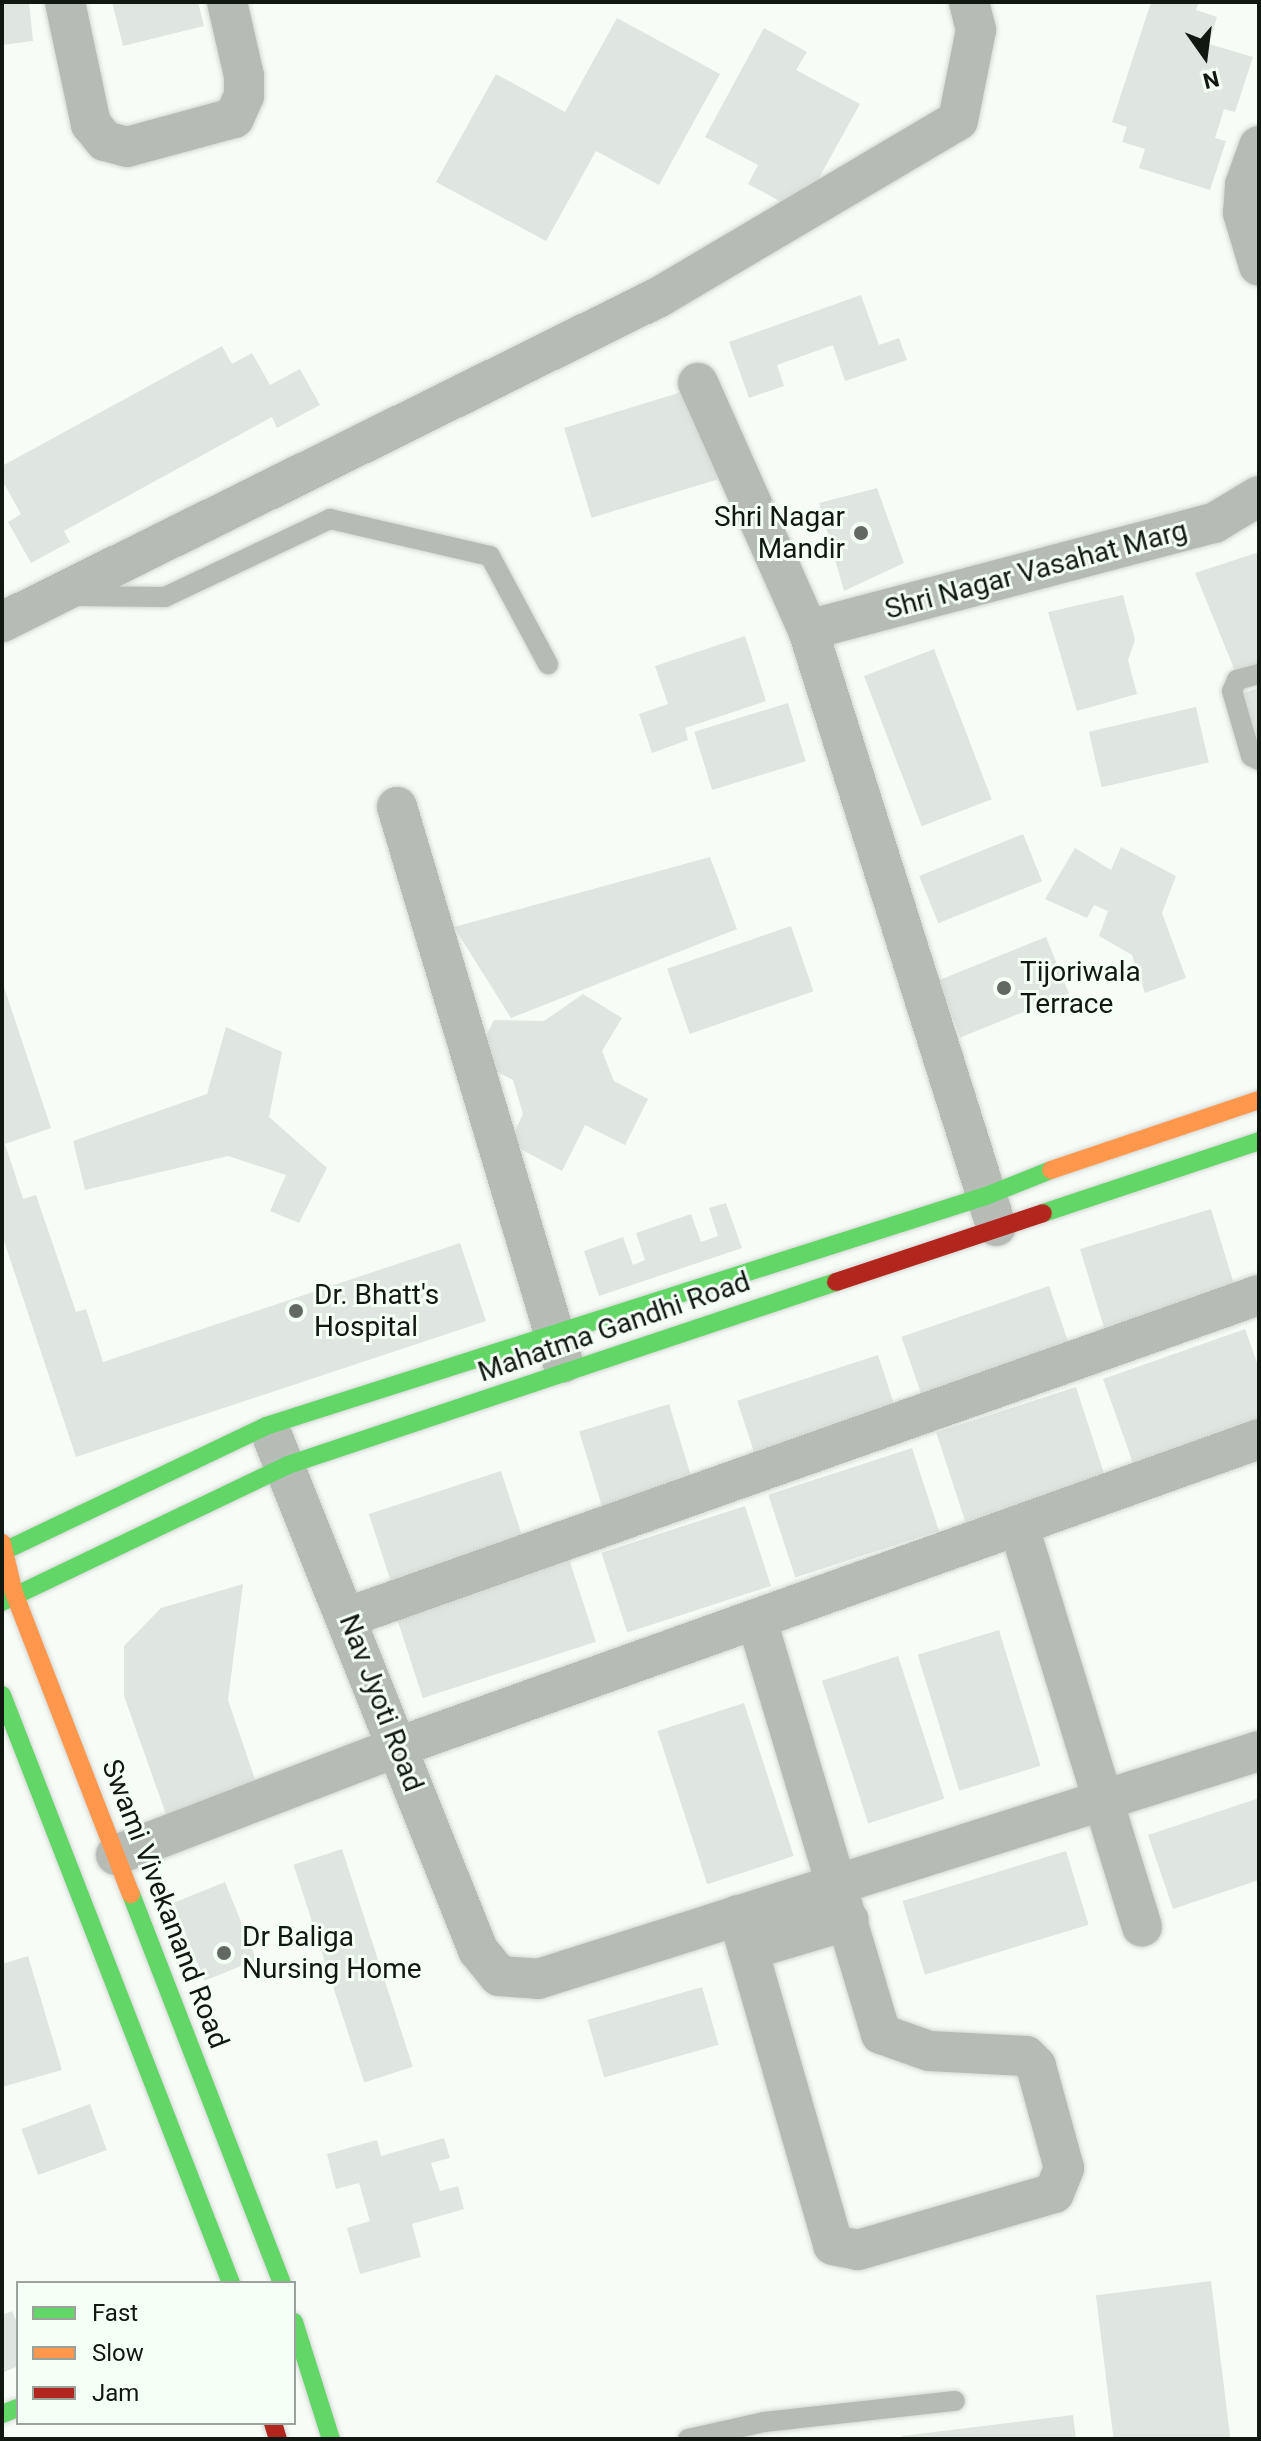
<!DOCTYPE html>
<style>
body{margin:0}
#map{position:relative;width:1261px;height:2441px;overflow:hidden;background:#f7fcf7;font-family:Roboto,sans-serif}
div>[style]{position:absolute}
[style*='--x']{left:calc(var(--x)*1px);top:calc(var(--y)*1px);width:calc(var(--w)*1px);rotate:calc(var(--a)*1deg)}
.building>*{inset:0;background:#dfe5e0;transform-origin:0 0}
.roads{filter:drop-shadow(0 0 2px #d3d7d3) drop-shadow(0 0 2px #d3d7d3)}
.lane>*{height:20px;margin:-10px;padding:0 10px;transform-origin:10px;border-radius:10px;background:#b6bbb6}
.street>*{height:40px;margin:-20px;padding:0 20px;transform-origin:20px;border-radius:20px;background:#b6bbb6}
.fast>*{height:18px;margin:-9px;padding:0 9px;transform-origin:9px;border-radius:9px;background:#63d668}
.slow>*{height:18px;margin:-9px;padding:0 9px;transform-origin:9px;border-radius:9px;background:#ff974d}
.jam>*{height:18px;margin:-9px;padding:0 9px;transform-origin:9px;border-radius:9px;background:#b3261e}
.dots>*{width:22px;height:22px;translate:-50% -50%;box-sizing:border-box;border:4px solid #f4fff6;border-radius:50%}
span{translate:-50% -50%;white-space:nowrap;text-align:center;line-height:1.15;-webkit-text-stroke:6px #f4fff6;paint-order:stroke}
.poi-label{font-size:28px;color:#111812}
.right{translate:-100% -50%;text-align:right}
.left{translate:0 -50%;text-align:left}
.street-label{font-size:28px;color:#111812}
.frame{position:absolute;inset:0;border:4px solid #111812;pointer-events:none}
.legend{position:absolute;left:16px;top:2281px;width:280px;height:144px;box-sizing:border-box;background:#f4fff6;border:2px solid #99a39b;margin:0;padding:10px 14px;list-style:none;font-size:24px;color:#111812}
.legend li{display:flex;align-items:center;gap:16px;height:40px}
.legend b{width:40px;border:2px solid #99a39b}
.north{position:absolute;left:1165px;top:16px;width:80px;height:80px;-webkit-text-stroke:6px #f4fff6;paint-order:stroke;rotate:166deg;font-size:22px;font-weight:700;line-height:32px;text-align:center;color:#111812}
.north::after{content:'';display:block;margin:auto;width:28px;height:36px;background:#111812;clip-path:polygon(50% 0,100% 100%,50% 72%,0 100%)}
</style>
<div id="map">
<div class="building">
<i style="clip-path:polygon(29px 2px,33px 41px,2px 45px,2px 3px)"></i>
<i style="clip-path:polygon(112px 2px,198px 2px,204px 26px,123px 46px)"></i>
<i style="clip-path:polygon(1151px 2px,1199px 2px,1196px 10px,1217px 17px,1209px 44px,1253px 57px,1235px 112px,1224px 109px,1215px 138px,1226px 141px,1210px 190px,1139px 168px,1145px 149px,1122px 142px,1127px 127px,1112px 122px)"></i>
<i style="clip-path:polygon(617px 18px,720px 74px,659px 185px,596px 151px,546px 241px,436px 182px,496px 74px,565px 112px)"></i>
<i style="clip-path:polygon(764px 28px,807px 52px,796px 70px,860px 104px,800px 212px,748px 184px,758px 165px,705px 137px)"></i>
<i style="clip-path:polygon(861px 295px,879px 345px,899px 338px,907px 360px,845px 381px,833px 345px,777px 365px,784px 386px,749px 398px,729px 342px)"></i>
<i style="clip-path:polygon(222px 346px,232px 364px,252px 353px,270px 385px,300px 369px,320px 405px,277px 428px,272px 417px,64px 531px,70px 542px,31px 563px,8px 522px,21px 514px,2px 480px,2px 466px)"></i>
<i style="left:698px;top:387px;width:94px;height:140px;rotate:73deg"></i>
<i style="clip-path:polygon(877px 488px,904px 563px,844px 591px,819px 503px)"></i>
<i style="clip-path:polygon(1259px 552px,1259px 667px,1235px 671px,1195px 573px)"></i>
<i style="clip-path:polygon(1123px 595px,1135px 640px,1128px 660px,1137px 694px,1077px 711px,1048px 612px)"></i>
<i style="clip-path:polygon(745px 636px,766px 701px,685px 728px,688px 740px,652px 753px,639px 714px,668px 704px,655px 666px)"></i>
<i style="left:934px;top:649px;width:161px;height:75px;rotate:69deg"></i>
<i style="clip-path:polygon(1259px 688px,1259px 748px,1258px 748px,1243px 693px)"></i>
<i style="left:788px;top:703px;width:61px;height:98px;rotate:73deg"></i>
<i style="left:1196px;top:707px;width:57px;height:110px;rotate:77deg"></i>
<i style="left:1023px;top:834px;width:51px;height:112px;rotate:68deg"></i>
<i style="clip-path:polygon(1121px 847px,1176px 876px,1162px 913px,1186px 978px,1145px 993px,1132px 955px,1099px 936px,1108px 911px,1094px 905px,1087px 918px,1045px 899px,1075px 848px,1111px 870px)"></i>
<i style="clip-path:polygon(710px 857px,737px 929px,511px 1018px,454px 927px)"></i>
<i style="left:791px;top:926px;width:69px;height:131px;rotate:71deg"></i>
<i style="left:1046px;top:937px;width:61px;height:117px;rotate:68deg"></i>
<i style="clip-path:polygon(2px 981px,51px 1128px,5px 1144px,23px 1199px,36px 1195px,76px 1312px,86px 1309px,103px 1362px,460px 1243px,486px 1321px,76px 1457px,2px 1235px)"></i>
<i style="clip-path:polygon(583px 994px,622px 1018px,602px 1051px,614px 1081px,648px 1099px,625px 1145px,585px 1125px,562px 1171px,509px 1143px,523px 1114px,513px 1080px,474px 1060px,494px 1020px,544px 1021px)"></i>
<i style="clip-path:polygon(226px 1027px,282px 1052px,269px 1117px,327px 1168px,299px 1223px,270px 1211px,286px 1175px,228px 1156px,85px 1190px,73px 1141px,207px 1094px)"></i>
<i style="clip-path:polygon(726px 1203px,742px 1248px,599px 1296px,584px 1251px,623px 1237px,633px 1265px,645px 1260px,636px 1233px,691px 1214px,701px 1242px,718px 1236px,709px 1208px)"></i>
<i style="left:1211px;top:1209px;width:91px;height:137px;rotate:73deg"></i>
<i style="left:1049px;top:1286px;width:64px;height:156px;rotate:71deg"></i>
<i style="clip-path:polygon(1245px 1329px,1259px 1368px,1259px 1422px,1134px 1466px,1103px 1379px)"></i>
<i style="left:878px;top:1355px;width:66px;height:148px;rotate:72deg"></i>
<i style="left:1076px;top:1387px;width:94px;height:147px;rotate:72deg"></i>
<i style="left:669px;top:1404px;width:82px;height:94px;rotate:73deg"></i>
<i style="left:912px;top:1448px;width:87px;height:151px;rotate:72deg"></i>
<i style="left:501px;top:1471px;width:79px;height:139px;rotate:72deg"></i>
<i style="left:745px;top:1506px;width:84px;height:151px;rotate:72deg"></i>
<i style="left:569px;top:1559px;width:87px;height:182px;rotate:72deg"></i>
<i style="clip-path:polygon(243px 1584px,228px 1700px,257px 1785px,167px 1817px,124px 1696px,124px 1646px,161px 1608px)"></i>
<i style="left:999px;top:1630px;width:142px;height:85px;rotate:73deg"></i>
<i style="left:898px;top:1656px;width:150px;height:80px;rotate:72deg"></i>
<i style="left:744px;top:1703px;width:161px;height:91px;rotate:72deg"></i>
<i style="clip-path:polygon(1259px 1798px,1259px 1880px,1173px 1909px,1148px 1835px)"></i>
<i style="left:342px;top:1849px;width:229px;height:51px;rotate:72deg"></i>
<i style="left:1066px;top:1851px;width:77px;height:171px;rotate:73deg"></i>
<i style="left:225px;top:1882px;width:84px;height:56px;rotate:68deg"></i>
<i style="clip-path:polygon(28px 1956px,62px 2070px,2px 2087px,2px 1964px)"></i>
<i style="left:702px;top:1987px;width:60px;height:119px;rotate:74deg"></i>
<i style="left:90px;top:2104px;width:49px;height:73px;rotate:70deg"></i>
<i style="clip-path:polygon(444px 2138px,450px 2158px,431px 2163px,440px 2191px,458px 2186px,464px 2209px,412px 2224px,421px 2257px,360px 2274px,347px 2228px,370px 2221px,359px 2183px,336px 2189px,327px 2154px,377px 2140px,381px 2156px)"></i>
<i style="left:1211px;top:2281px;width:159px;height:116px;rotate:83deg"></i>
<i style="clip-path:polygon(12px 2311px,18px 2325px,18px 2366px,2px 2373px,2px 2315px)"></i>
<i style="clip-path:polygon(1073px 2415px,1076px 2439px,902px 2439px,902px 2436px)"></i>
</div>
<div class="roads">
<div class="lane">
<i style="--x:72;--y:596;--w:93;--a:0.6"></i>
<i style="--x:165;--y:597;--w:183;--a:-25.3"></i>
<i style="--x:330;--y:519;--w:164;--a:13"></i>
<i style="--x:490;--y:556;--w:123;--a:61.8"></i>
<i style="--x:1259;--y:674;--w:23;--a:165"></i>
<i style="--x:1237;--y:680;--w:12;--a:114"></i>
<i style="--x:1232;--y:691;--w:68;--a:73.7"></i>
<i style="--x:1251;--y:756;--w:9;--a:27"></i>
<i style="--x:688;--y:2439;--w:78;--a:-12.6"></i>
<i style="--x:764;--y:2422;--w:192;--a:-6.3"></i>
</div>
<div class="street">
<i style="--x:65;--y:2;--w:125;--a:78"></i>
<i style="--x:91;--y:124;--w:22;--a:51"></i>
<i style="--x:105;--y:141;--w:23;--a:15"></i>
<i style="--x:127;--y:147;--w:111;--a:-15.2"></i>
<i style="--x:234;--y:118;--w:24;--a:-66"></i>
<i style="--x:244;--y:96;--w:20;--a:-90"></i>
<i style="--x:244;--y:76;--w:76;--a:-102.9"></i>
<i style="--x:1259;--y:146;--w:41;--a:109.7"></i>
<i style="--x:1245;--y:185;--w:28;--a:94"></i>
<i style="--x:1243;--y:213;--w:55;--a:73.2"></i>
<i style="--x:698;--y:383;--w:270;--a:66"></i>
<i style="--x:808;--y:630;--w:625;--a:72.49"></i>
<i style="--x:2;--y:622;--w:733;--a:-26.32"></i>
<i style="--x:659;--y:297;--w:347;--a:-30.6"></i>
<i style="--x:958;--y:120;--w:92;--a:-78.7"></i>
<i style="--x:976;--y:30;--w:29;--a:-104"></i>
<i style="--x:808;--y:630;--w:420;--a:-14.8"></i>
<i style="--x:1214;--y:523;--w:52;--a:-31"></i>
<i style="--x:397;--y:807;--w:580;--a:73.38"></i>
<i style="--x:273;--y:1438;--w:552;--a:68.18"></i>
<i style="--x:478;--y:1950;--w:33;--a:51"></i>
<i style="--x:499;--y:1976;--w:39;--a:4"></i>
<i style="--x:538;--y:1979;--w:756;--a:-17.55"></i>
<i style="--x:1019;--y:1527;--w:418;--a:72.9"></i>
<i style="--x:348;--y:1617;--w:966;--a:-19.47"></i>
<i style="--x:116;--y:1855;--w:302;--a:-21"></i>
<i style="--x:398;--y:1747;--w:914;--a:-19.68"></i>
<i style="--x:738;--y:1915;--w:343;--a:73.9"></i>
<i style="--x:833;--y:2245;--w:25;--a:11"></i>
<i style="--x:858;--y:2250;--w:204;--a:-16.2"></i>
<i style="--x:1054;--y:2193;--w:27;--a:-68"></i>
<i style="--x:1064;--y:2168;--w:106;--a:-105.4"></i>
<i style="--x:1036;--y:2066;--w:14;--a:-135"></i>
<i style="--x:1026;--y:2056;--w:97;--a:-177"></i>
<i style="--x:929;--y:2051;--w:51;--a:-160.5"></i>
<i style="--x:881;--y:2034;--w:432;--a:-106.7"></i>
<i style="--x:748;--y:1950;--w:105;--a:-16.5"></i>
</div>
<div class="fast">
<i style="--x:1043;--y:1213;--w:228;--a:-18.4"></i>
<i style="--x:2;--y:1552;--w:293;--a:-25.5"></i>
<i style="--x:266;--y:1426;--w:756;--a:-17.72"></i>
<i style="--x:986;--y:1196;--w:70;--a:-21.8"></i>
<i style="--x:2;--y:1602;--w:317;--a:-25.6"></i>
<i style="--x:288;--y:1465;--w:578;--a:-18.47"></i>
<i style="--x:2;--y:1695;--w:631;--a:68.72"></i>
<i style="--x:131;--y:1894;--w:417;--a:68.8"></i>
<i style="--x:294;--y:2322;--w:123;--a:72.5"></i>
<i style="--x:2;--y:2414;--w:17;--a:-21"></i>
</div>
<div class="slow">
<i style="--x:1051;--y:1170;--w:219;--a:-18.6"></i>
<i style="--x:2;--y:1543;--w:51;--a:76.5"></i>
<i style="--x:14;--y:1593;--w:323;--a:68.8"></i>
</div>
<div class="jam">
<i style="--x:836;--y:1282;--w:218;--a:-18.4"></i>
<i style="--x:273;--y:2423;--w:17;--a:73"></i>
</div>
</div>
<div class="dots">
<i style="left:861px;top:533px;background:#626862"></i>
<i style="left:1004px;top:988px;background:#626862"></i>
<i style="left:296px;top:1311px;background:#626862"></i>
<i style="left:224px;top:1953px;background:#626862"></i>
</div>
<div class="poi-label">
<span class="right" style="left:845px;top:533px">Shri Nagar<br>Mandir</span>
<span class="left" style="left:1020px;top:988px">Tijoriwala<br>Terrace</span>
<span class="left" style="left:314px;top:1311px">Dr. Bhatt's<br>Hospital</span>
<span class="left" style="left:242px;top:1953px">Dr Baliga<br>Nursing Home</span>
</div>
<div class="street-label">
<span style="left:1036px;top:570px;rotate:-15deg">Shri Nagar Vasahat Marg</span>
<span style="left:614px;top:1327px;rotate:-19deg">Mahatma Gandhi Road</span>
<span style="left:381px;top:1703px;rotate:69deg">Nav Jyoti Road</span>
<span style="left:165px;top:1904px;rotate:69deg">Swami Vivekanand Road</span>
</div>
<div class="frame"></div>
<ul class="legend">
<li><b style="height:10px;background:#63d668"></b>Fast</li>
<li><b style="height:10px;background:#ff974d"></b>Slow</li>
<li><b style="height:10px;background:#b3261e"></b>Jam</li>
</ul>
<div class="north">N</div>
</div>
